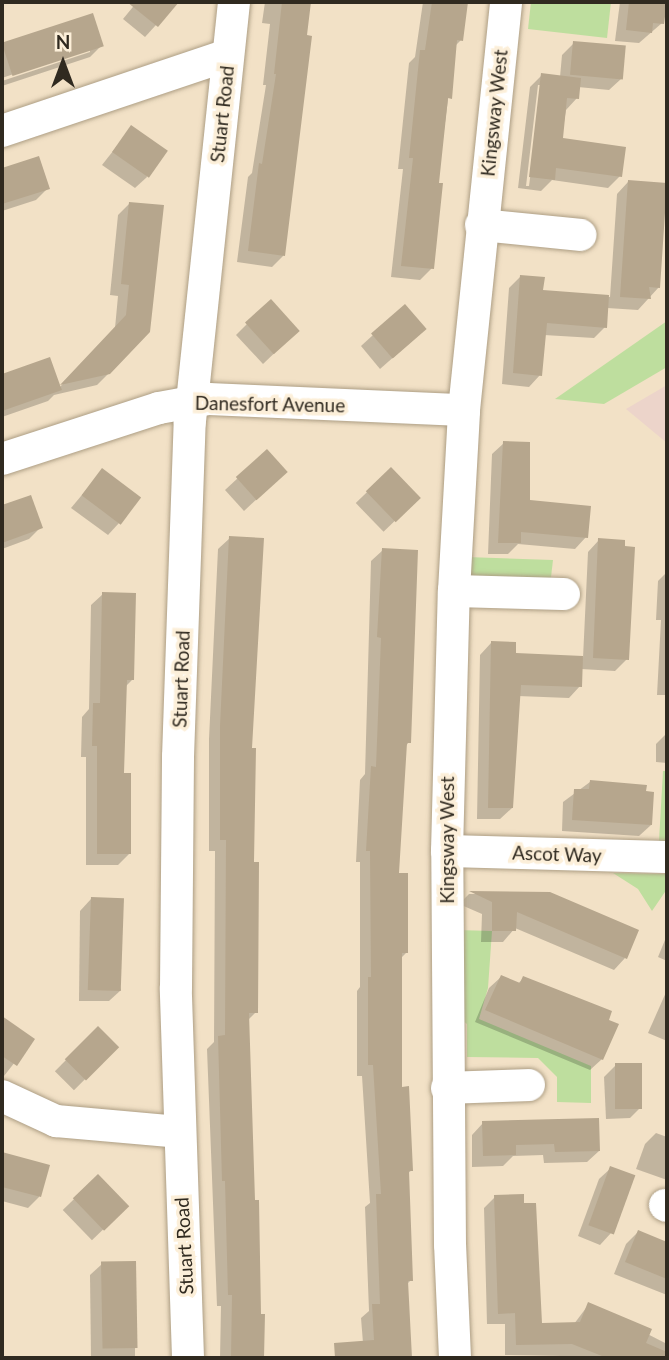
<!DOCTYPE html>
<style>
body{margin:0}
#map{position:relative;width:669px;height:1360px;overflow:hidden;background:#f2e1c6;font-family:Lato,sans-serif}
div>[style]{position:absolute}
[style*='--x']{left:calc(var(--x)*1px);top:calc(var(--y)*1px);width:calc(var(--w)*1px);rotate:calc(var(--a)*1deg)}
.education>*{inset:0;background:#ecd4ca}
.green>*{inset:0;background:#bede9e}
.shadow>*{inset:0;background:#0003;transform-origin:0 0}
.building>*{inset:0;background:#b6a68d;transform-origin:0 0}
.roads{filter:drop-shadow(0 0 2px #ad9e84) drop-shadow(0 0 2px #ad9e84)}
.minor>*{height:32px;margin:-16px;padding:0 16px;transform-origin:16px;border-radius:16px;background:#fff}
span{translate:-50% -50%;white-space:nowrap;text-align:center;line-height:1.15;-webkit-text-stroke:7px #fcefd9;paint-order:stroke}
.street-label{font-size:19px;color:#302a20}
.frame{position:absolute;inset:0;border:4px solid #302a20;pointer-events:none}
.north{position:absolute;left:28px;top:28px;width:70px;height:70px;-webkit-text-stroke:5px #fcefd9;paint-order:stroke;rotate:0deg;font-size:19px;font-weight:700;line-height:28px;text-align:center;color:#302a20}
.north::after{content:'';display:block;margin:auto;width:24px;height:32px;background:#302a20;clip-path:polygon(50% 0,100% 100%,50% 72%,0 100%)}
</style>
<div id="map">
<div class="education">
<i style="clip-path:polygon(667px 385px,667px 443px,626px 409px)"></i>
</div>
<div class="green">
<i style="clip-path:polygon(531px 2px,611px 2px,607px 38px,528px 29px)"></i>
<i style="clip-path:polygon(667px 321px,667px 367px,604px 404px,555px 399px)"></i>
<i style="clip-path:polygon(466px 557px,553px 560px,551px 577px,542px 585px,476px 581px,467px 571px)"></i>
<i style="clip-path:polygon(663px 771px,667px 771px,667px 841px,659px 841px)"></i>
<i style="clip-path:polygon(613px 873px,667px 874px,667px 889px,652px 911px,638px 889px)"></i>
<i style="clip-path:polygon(457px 930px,492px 931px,488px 988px,479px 1019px,591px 1066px,591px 1103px,557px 1102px,557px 1077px,538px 1058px,467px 1057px,467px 1024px,458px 1017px)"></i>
</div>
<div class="shadow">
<i style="clip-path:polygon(137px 2px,177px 2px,145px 37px,123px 19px)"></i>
<i style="clip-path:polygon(265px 2px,309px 2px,283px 256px,272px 267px,237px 262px,248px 177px,252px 173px,266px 85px,263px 85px,270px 24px,262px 23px)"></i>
<i style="clip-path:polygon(423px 2px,466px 2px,461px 40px,455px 46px,437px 184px,432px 268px,420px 280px,391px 277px,403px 169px,398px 169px,409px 63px,415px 57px)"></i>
<i style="clip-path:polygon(620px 2px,665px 2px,662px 23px,639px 43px,615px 41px)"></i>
<i style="clip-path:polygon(evenodd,574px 43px,621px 79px,609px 90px,578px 87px,577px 98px,566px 110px,561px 140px,620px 176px,608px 188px,552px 180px,541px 191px,518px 188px,530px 87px,542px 75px,560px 77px,562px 55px,574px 43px,538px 85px,542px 85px,529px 186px,526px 186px,538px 85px)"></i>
<i style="clip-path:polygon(102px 45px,90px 57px,2px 86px,2px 81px,90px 52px,90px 48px,2px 78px,2px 49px)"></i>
<i style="clip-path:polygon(132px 127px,147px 177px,135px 188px,102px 165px)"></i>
<i style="clip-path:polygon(38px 158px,48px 188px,36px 200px,2px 211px,2px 170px)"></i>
<i style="clip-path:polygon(628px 182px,659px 287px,638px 310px,607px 308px,605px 327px,594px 338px,544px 335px,540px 375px,529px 387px,502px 384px,509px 288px,521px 276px,541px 292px,610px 297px,617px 194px)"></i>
<i style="clip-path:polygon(130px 203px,162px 207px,109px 373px,97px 385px,54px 395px,48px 401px,2px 417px,2px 375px,49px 359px,59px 388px,115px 328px,118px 296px,110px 295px,118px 215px)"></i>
<i style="clip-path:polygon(247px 324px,286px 342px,263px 364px,236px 335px)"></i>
<i style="clip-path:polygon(373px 335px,413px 340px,380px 369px,361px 346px)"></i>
<i style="clip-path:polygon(504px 443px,528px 502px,586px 537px,575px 549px,518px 544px,508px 554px,488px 554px,492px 454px)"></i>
<i style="clip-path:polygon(267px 451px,274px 483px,244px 511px,225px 490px)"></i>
<i style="left:391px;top:469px;width:40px;height:49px;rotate:46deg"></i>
<i style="clip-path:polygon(102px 471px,119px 523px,108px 535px,71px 508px)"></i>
<i style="clip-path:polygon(30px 497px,41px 527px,29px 539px,2px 549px,2px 507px)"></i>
<i style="clip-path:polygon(667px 523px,667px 695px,657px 695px,661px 620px,656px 620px,658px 581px,666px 573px)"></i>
<i style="clip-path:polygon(230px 538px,250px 750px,256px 1012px,248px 1020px,254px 1202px,260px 1316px,263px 1316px,262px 1358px,220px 1358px,221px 1306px,217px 1306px,207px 1049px,214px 1042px,215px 851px,209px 851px,209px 739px,218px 549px)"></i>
<i style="clip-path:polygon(599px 540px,627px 659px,615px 671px,581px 669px,580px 686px,569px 698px,518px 696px,512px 808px,500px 819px,477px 819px,480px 655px,491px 643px,514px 655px,583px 658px,588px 552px)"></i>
<i style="clip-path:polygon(383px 550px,409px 742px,405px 747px,397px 874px,406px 953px,400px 959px,400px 1088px,412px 1170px,407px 1174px,411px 1280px,406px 1285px,410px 1358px,352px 1358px,352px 1354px,363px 1343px,361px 1318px,369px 1311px,365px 1207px,370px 1203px,362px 1076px,357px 1076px,357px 991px,360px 987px,360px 862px,356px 862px,360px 780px,365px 774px,371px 561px)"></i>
<i style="clip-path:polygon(103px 594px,132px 680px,125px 687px,123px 775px,130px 853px,118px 865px,86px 865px,86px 757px,81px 757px,82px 717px,89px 709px,91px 605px)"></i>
<i style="clip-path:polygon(667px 733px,667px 763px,656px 762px,656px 744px)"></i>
<i style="clip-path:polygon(590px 782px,651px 825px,639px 836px,562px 831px,563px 802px)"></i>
<i style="clip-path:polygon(469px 894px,549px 894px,625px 958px,614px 970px,515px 928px,503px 942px,481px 942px,482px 914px,459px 904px)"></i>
<i style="clip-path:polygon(91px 899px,121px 990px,109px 1001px,79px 1001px,80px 911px)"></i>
<i style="clip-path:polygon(667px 935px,667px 961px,658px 957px)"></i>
<i style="clip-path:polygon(501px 977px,518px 984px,523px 978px,602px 1059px,590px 1070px,475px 1022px,489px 988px)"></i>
<i style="clip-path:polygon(667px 990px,667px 1041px,648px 1033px)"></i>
<i style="clip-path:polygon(2px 1018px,33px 1039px,4px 1076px,2px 1075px)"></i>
<i style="left:98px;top:1028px;width:27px;height:61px;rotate:45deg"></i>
<i style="clip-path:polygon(616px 1065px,641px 1107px,630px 1118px,606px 1119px,604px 1077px)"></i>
<i style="clip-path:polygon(483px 1123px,599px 1151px,587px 1162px,544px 1163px,543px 1155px,513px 1156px,503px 1166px,472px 1167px,472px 1135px)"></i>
<i style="clip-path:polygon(656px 1133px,667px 1137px,667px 1180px,636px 1169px,645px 1144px)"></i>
<i style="clip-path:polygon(2px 1154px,47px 1166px,39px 1197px,28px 1208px,2px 1201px)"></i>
<i style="clip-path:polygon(611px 1168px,611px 1233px,600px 1245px,578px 1236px,599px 1179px)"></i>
<i style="left:98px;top:1176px;width:42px;height:49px;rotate:46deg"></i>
<i style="clip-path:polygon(495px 1197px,540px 1325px,574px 1324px,589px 1304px,667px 1344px,667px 1358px,505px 1355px,505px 1324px,487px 1324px,484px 1208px)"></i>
<i style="clip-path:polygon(638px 1232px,667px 1244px,667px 1295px,614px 1274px,626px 1244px)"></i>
<i style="clip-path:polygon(135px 1263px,135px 1358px,91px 1358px,90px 1275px,102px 1264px)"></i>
</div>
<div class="building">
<i style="clip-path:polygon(127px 2px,179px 2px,158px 27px)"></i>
<i style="clip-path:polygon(282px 2px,311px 2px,307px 35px,312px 36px,285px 256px,248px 251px,259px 163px,262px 164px,276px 74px,274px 74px)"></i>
<i style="clip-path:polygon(432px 2px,468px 2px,463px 41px,457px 40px,452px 99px,448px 98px,439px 183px,443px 183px,434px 269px,401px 266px,413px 158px,409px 158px,420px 50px,425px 50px)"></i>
<i style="clip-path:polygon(629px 2px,667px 2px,664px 24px,653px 23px,652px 33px,626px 30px)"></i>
<i style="left:93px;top:13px;width:35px;height:96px;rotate:72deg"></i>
<i style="left:573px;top:41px;width:53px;height:34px;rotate:5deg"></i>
<i style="clip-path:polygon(541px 73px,581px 78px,579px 99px,567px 98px,563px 138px,626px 147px,622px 177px,556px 168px,555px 180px,529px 177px)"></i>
<i style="left:131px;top:125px;width:45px;height:33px;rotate:35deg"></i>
<i style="clip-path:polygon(39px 156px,50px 189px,2px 204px,2px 168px)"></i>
<i style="clip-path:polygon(628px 180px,667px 183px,660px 288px,649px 287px,651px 299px,620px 297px)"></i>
<i style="clip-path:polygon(129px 202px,164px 205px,150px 332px,110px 374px,60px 385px,62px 390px,2px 411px,2px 374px,50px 357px,60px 385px,126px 315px,129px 285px,121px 284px)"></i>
<i style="clip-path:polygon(520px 275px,545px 277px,543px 290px,609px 295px,607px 328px,547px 323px,542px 376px,513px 373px)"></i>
<i style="left:271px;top:299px;width:43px;height:35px;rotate:48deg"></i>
<i style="left:405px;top:304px;width:33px;height:45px;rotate:49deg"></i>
<i style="clip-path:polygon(503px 441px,530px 442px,530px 500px,591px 506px,588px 538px,521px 532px,521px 543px,498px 543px)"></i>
<i style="left:267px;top:449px;width:31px;height:42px;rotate:48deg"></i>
<i style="left:391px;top:467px;width:43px;height:35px;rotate:46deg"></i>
<i style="left:102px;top:468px;width:49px;height:34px;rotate:37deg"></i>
<i style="clip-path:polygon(31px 495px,43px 528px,2px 543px,2px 505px)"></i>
<i style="clip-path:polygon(229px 536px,264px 538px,252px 748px,256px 748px,254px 862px,259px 862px,258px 1013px,249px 1013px,255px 1200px,259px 1200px,261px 1314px,265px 1314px,264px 1358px,231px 1358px,232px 1295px,228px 1295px,225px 1181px,222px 1181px,218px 1036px,225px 1035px,226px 840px,220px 840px,220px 726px)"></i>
<i style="clip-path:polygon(598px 538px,625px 540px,625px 546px,635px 547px,629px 660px,593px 658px)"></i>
<i style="clip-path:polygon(382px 548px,418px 550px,411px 743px,407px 743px,399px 873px,408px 873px,408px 953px,402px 953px,402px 1087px,409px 1086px,413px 1171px,409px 1171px,413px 1281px,408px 1281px,412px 1358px,335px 1358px,334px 1343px,374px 1340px,372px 1304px,380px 1304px,376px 1194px,381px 1194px,373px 1065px,368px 1065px,368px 977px,371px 977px,370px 851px,366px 851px,371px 766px,376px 767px,381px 638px,377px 637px)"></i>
<i style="clip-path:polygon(102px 592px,136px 593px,134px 680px,127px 680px,124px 773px,131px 773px,131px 854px,97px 854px,97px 746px,92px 746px,93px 703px,100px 703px)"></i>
<i style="clip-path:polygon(491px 641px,516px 642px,516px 653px,583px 656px,582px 687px,521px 685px,513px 808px,488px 808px)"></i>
<i style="clip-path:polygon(590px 780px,647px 785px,646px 791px,654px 792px,652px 825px,572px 820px,574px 789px,589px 789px)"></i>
<i style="clip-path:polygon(469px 891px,550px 892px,639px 930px,627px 959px,517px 912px,516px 931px,492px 931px,492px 902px)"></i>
<i style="left:91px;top:897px;width:33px;height:93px;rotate:2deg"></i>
<i style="clip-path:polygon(501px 975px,520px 983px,523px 976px,612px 1011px,609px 1020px,619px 1024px,603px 1060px,485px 1010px)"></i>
<i style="clip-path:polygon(2px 1016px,35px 1039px,17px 1066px,2px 1056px)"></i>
<i style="left:98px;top:1026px;width:30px;height:47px;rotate:45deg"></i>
<i style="left:615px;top:1063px;width:27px;height:46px"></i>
<i style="clip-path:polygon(599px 1118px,600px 1151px,555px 1152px,554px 1144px,516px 1145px,516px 1155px,483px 1156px,482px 1121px)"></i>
<i style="clip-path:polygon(2px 1152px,50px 1165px,41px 1197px,2px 1187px)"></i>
<i style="left:610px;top:1166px;width:27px;height:63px;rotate:20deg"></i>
<i style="left:98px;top:1174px;width:45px;height:35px;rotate:46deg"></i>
<i style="clip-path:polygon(524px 1194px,524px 1203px,536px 1203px,542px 1323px,580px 1322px,588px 1302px,652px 1329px,646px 1343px,667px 1352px,667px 1358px,607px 1358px,572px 1344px,516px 1345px,515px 1313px,498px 1314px,494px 1195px)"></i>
<i style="clip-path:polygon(638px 1230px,667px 1242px,667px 1279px,625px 1262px)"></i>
<i style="left:136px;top:1261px;width:87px;height:35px;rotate:89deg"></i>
</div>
<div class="roads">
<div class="minor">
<i style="--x:2;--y:131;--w:238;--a:-18.6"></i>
<i style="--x:481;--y:225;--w:100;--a:5.7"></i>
<i style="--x:2;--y:459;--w:165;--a:-18"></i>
<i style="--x:159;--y:408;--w:50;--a:-10.4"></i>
<i style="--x:208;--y:399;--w:256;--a:2.5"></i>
<i style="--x:454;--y:591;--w:110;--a:1.6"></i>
<i style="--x:447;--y:851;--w:220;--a:1.6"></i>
<i style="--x:447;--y:1088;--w:82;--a:-2.1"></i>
<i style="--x:2;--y:1096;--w:60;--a:24.8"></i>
<i style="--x:56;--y:1121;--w:123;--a:5.1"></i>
<i style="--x:665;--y:1205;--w:2;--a:27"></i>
<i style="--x:188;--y:1358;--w:370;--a:-91.9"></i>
<i style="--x:176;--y:988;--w:231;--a:-89.5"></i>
<i style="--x:178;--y:757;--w:336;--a:-88"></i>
<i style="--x:190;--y:421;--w:421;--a:-84"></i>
<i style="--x:455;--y:1358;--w:113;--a:-92.5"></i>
<i style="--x:450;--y:1245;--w:394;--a:-90.4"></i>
<i style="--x:447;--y:851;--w:260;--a:-88.5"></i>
<i style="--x:454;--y:591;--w:181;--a:-86.8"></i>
<i style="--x:464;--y:410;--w:410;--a:-84.1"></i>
</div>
</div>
<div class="street-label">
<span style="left:494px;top:113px;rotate:-84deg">Kingsway West</span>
<span style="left:222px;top:114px;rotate:-84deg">Stuart Road</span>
<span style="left:270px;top:404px;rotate:1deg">Danesfort Avenue</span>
<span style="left:181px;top:679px;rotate:-88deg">Stuart Road</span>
<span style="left:447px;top:840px;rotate:-90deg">Kingsway West</span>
<span style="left:557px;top:854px;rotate:2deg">Ascot Way</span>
<span style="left:184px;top:1246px;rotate:-93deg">Stuart Road</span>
</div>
<div class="frame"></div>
<div class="north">N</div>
</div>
